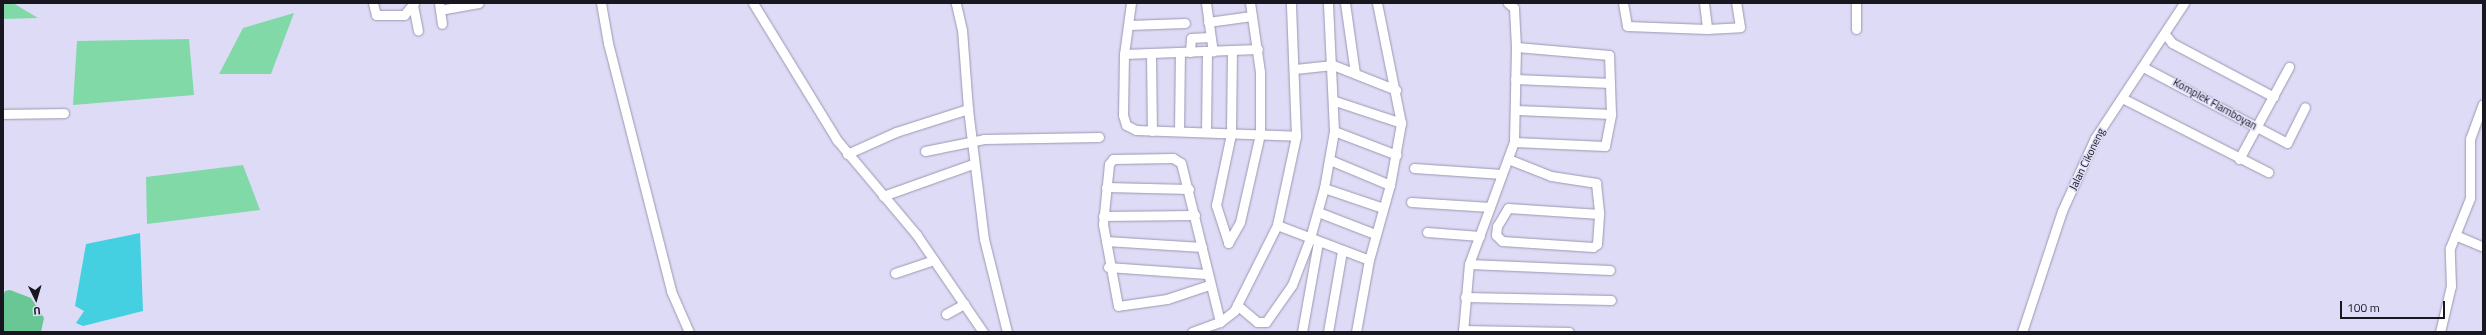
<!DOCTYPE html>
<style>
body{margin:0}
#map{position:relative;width:2486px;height:335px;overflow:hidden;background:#dedbf6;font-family:"Titillium Web",sans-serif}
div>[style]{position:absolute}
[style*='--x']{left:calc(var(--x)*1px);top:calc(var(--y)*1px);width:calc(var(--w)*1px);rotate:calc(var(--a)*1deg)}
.green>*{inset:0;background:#81d9a8}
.forest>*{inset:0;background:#68c794}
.water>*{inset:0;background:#45d0e1}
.roads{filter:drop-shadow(0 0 1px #9b97b1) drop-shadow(0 0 1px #9b97b1)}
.minor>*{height:9px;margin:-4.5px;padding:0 4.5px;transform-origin:4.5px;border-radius:4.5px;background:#fff}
span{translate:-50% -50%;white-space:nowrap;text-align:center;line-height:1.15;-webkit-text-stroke:3px #dedbf6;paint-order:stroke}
.street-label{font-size:11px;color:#18161f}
.frame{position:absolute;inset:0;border:4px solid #18161f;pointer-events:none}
.north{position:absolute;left:16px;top:279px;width:40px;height:40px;-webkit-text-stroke:3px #dedbf6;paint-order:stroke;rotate:175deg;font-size:11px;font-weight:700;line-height:16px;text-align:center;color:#18161f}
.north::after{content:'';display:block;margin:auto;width:14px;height:18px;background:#18161f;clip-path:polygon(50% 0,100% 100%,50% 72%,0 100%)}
.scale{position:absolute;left:2340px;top:301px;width:105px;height:18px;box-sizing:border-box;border:2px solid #18161f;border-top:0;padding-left:5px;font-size:12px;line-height:14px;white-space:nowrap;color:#18161f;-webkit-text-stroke:3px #dedbf6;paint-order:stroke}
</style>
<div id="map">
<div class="green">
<i style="clip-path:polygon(3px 3px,13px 3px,38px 18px,3px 19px)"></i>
<i style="clip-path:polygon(294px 13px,271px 74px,219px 74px,243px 28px)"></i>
<i style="clip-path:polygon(189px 39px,194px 95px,73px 105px,77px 41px)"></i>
<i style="clip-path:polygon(243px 165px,260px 210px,147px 224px,146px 177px)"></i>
</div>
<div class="forest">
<i style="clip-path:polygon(10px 290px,31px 298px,44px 318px,41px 332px,3px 332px,3px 297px,5px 291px)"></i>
</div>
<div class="water">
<i style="clip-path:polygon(140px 233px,143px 311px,83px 326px,76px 323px,84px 311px,75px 306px,86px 244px)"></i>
</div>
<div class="roads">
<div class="minor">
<i style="--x:373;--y:3;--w:12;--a:76"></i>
<i style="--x:376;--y:15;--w:28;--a:0"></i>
<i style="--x:404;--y:15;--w:16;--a:-50"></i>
<i style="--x:439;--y:3;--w:21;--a:82"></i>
<i style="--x:601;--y:3;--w:41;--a:80.1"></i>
<i style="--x:608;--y:43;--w:256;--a:75.7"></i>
<i style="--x:671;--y:291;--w:45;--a:66.3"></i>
<i style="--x:753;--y:3;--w:161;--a:58.5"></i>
<i style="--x:837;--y:140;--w:123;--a:50"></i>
<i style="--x:916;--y:234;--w:119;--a:55.6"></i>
<i style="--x:1131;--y:3;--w:51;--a:97.8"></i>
<i style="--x:1124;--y:54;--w:61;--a:90.9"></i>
<i style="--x:1123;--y:115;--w:10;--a:73"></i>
<i style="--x:1126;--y:125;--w:11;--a:27"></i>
<i style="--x:1136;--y:130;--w:160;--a:2.1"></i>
<i style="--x:1206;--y:3;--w:49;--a:81.9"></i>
<i style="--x:1345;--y:3;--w:71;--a:81.9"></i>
<i style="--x:1623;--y:3;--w:23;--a:80"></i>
<i style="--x:1627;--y:26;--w:80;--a:2.1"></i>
<i style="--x:1707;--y:29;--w:33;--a:-3"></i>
<i style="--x:1740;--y:27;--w:24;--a:-99"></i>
<i style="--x:1704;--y:3;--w:26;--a:83"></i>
<i style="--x:413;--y:5;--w:26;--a:79"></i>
<i style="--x:445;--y:9;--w:34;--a:-10"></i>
<i style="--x:1208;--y:22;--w:44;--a:-7.8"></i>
<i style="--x:1129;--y:25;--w:56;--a:-2"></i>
<i style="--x:1856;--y:29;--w:26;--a:-90"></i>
<i style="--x:2165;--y:34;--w:11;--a:52"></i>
<i style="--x:2172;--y:43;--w:115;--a:27.9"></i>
<i style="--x:1232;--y:50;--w:84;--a:90.7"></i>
<i style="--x:1231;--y:134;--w:73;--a:101.9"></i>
<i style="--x:1216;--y:205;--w:40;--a:72"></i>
<i style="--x:1228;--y:243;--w:24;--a:-60"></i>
<i style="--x:1240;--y:222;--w:90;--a:-77.2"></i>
<i style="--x:1260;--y:134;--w:62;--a:-90"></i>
<i style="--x:1260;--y:72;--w:70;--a:-98.2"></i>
<i style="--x:1190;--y:52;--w:14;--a:-86"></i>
<i style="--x:1191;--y:38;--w:19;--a:-3"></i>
<i style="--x:1151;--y:53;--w:78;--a:89.3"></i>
<i style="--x:1124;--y:54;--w:134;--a:-2.1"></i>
<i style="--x:2143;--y:67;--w:163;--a:27.8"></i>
<i style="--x:2287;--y:143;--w:40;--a:-63.4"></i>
<i style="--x:1295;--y:69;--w:38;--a:-6"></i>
<i style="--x:1333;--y:65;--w:68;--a:21.6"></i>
<i style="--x:1515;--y:79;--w:95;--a:2.4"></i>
<i style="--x:2122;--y:98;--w:164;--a:26.9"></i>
<i style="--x:1335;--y:101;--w:70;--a:18.4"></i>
<i style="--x:968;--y:109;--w:131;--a:83"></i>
<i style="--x:984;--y:239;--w:96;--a:76.1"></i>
<i style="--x:1517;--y:110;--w:94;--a:2.4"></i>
<i style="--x:3;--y:114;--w:61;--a:-0.9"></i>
<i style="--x:1179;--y:131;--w:78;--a:-89.3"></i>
<i style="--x:1334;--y:131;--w:67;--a:20.9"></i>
<i style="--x:1206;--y:132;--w:80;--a:-89.3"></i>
<i style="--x:1514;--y:142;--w:91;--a:2.5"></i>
<i style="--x:1605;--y:146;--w:33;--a:-79"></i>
<i style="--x:1611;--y:114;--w:59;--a:-91.9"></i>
<i style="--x:1609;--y:55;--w:93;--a:-175.1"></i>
<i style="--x:925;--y:151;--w:60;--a:-11.5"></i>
<i style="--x:984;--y:139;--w:115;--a:-1"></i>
<i style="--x:847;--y:154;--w:54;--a:-24.2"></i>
<i style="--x:896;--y:132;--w:76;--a:-17.7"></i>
<i style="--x:968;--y:109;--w:79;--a:-94.3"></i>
<i style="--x:962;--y:30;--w:28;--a:-103"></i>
<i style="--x:1508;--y:159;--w:46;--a:21.6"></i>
<i style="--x:1551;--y:176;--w:46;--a:8.8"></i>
<i style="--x:1596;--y:183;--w:31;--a:84"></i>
<i style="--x:1599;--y:214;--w:91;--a:-176.2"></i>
<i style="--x:1508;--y:208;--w:21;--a:121"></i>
<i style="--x:1497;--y:226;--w:9;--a:96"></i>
<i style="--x:1496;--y:235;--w:8;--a:45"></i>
<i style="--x:1502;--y:241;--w:91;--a:3.8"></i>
<i style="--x:1593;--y:247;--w:5;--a:-37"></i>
<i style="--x:1597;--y:244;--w:30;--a:-86"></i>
<i style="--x:2239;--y:159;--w:105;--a:-61.5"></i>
<i style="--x:1330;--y:160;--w:65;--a:22.6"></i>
<i style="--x:1414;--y:168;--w:88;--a:3.9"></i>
<i style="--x:1106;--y:187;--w:83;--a:1.4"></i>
<i style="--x:1324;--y:188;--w:62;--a:18.7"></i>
<i style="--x:883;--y:196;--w:96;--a:-19.6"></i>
<i style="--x:1411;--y:202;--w:79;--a:3.6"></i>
<i style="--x:1318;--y:212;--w:61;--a:21.1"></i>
<i style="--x:1103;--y:216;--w:92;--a:-0.6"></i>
<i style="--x:1277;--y:225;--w:98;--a:20.8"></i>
<i style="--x:1427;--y:232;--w:53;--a:4.3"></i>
<i style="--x:2455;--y:235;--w:30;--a:23"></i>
<i style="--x:1106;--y:241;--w:96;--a:3.6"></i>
<i style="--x:1469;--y:264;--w:141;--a:2.4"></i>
<i style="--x:1108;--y:267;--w:98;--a:4.1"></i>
<i style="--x:895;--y:273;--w:41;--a:-18.4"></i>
<i style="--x:1209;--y:285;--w:44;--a:161.6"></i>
<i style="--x:1167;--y:299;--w:49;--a:171.9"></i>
<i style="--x:1118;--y:306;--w:83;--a:-100.4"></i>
<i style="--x:1103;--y:224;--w:60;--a:-84.3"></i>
<i style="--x:1109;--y:164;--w:6;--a:-51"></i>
<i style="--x:1113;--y:159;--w:60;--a:-1"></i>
<i style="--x:1173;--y:158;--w:9;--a:32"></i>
<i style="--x:1181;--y:163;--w:164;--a:76.2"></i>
<i style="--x:1465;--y:297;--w:146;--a:1.2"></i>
<i style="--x:1237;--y:305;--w:26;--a:40"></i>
<i style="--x:1257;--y:322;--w:9;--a:0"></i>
<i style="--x:1266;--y:322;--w:45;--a:-54.9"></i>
<i style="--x:1292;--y:285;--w:50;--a:-69"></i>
<i style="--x:1310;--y:238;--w:52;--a:-74.4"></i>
<i style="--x:1324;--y:188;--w:58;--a:-80"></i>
<i style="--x:1334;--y:131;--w:128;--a:-92.7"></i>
<i style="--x:946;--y:314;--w:21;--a:-29"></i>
<i style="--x:1463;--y:330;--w:106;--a:1.1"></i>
<i style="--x:1192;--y:332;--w:30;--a:-20"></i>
<i style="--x:1220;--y:322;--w:18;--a:-38"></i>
<i style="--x:1234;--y:311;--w:96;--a:-63.4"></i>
<i style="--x:1277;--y:225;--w:91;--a:-77.9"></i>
<i style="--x:1296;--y:136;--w:133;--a:-92.2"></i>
<i style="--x:1302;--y:332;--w:91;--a:-79.9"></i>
<i style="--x:1328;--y:332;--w:82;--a:-80.2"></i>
<i style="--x:1356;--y:332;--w:73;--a:-79.8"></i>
<i style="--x:1369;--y:260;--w:78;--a:-74.4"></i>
<i style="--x:1390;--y:185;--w:63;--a:-79.9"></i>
<i style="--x:1401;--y:123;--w:122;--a:-101.3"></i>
<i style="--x:1463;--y:332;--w:68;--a:-85"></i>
<i style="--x:1469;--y:264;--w:130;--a:-69.8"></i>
<i style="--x:1514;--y:142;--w:95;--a:-88.8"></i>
<i style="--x:1516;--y:47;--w:39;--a:-93"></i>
<i style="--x:1514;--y:8;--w:8;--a:-140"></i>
<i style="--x:2022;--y:332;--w:127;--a:-71.7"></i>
<i style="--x:2062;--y:211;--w:80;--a:-65.7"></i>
<i style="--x:2095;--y:138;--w:162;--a:-56.6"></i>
<i style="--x:2440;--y:332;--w:47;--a:-76.6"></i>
<i style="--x:2451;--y:286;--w:38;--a:-92"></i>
<i style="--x:2450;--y:248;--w:54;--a:-68.2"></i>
<i style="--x:2470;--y:198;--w:59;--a:-90"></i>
<i style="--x:2470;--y:139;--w:37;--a:-70"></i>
</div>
</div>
<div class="street-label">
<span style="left:2215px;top:104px;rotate:29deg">Komplek Flamboyan</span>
<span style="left:2087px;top:159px;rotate:-64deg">Jalan Cikoneng</span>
</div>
<div class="frame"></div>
<div class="north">U</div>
<div class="scale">100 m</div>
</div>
